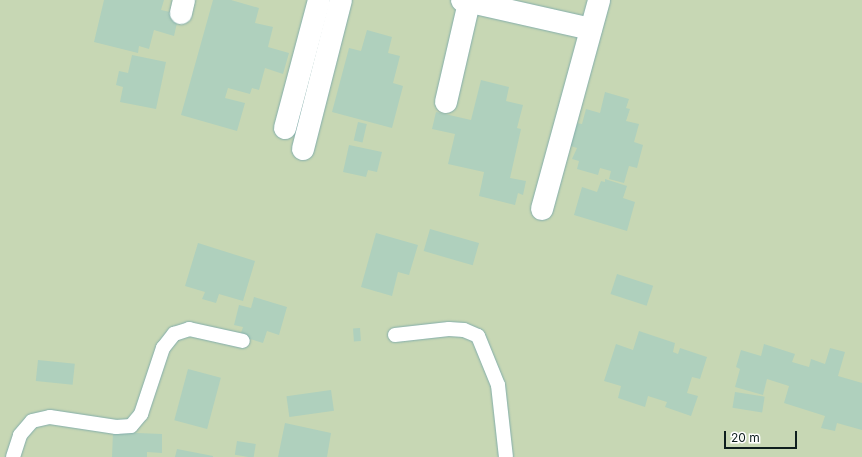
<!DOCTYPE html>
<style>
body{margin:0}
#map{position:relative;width:862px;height:457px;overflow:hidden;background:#cdf9f6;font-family:Inter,sans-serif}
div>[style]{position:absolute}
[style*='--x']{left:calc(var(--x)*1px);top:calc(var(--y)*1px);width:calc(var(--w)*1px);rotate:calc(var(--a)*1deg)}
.green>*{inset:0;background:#c7d7b4;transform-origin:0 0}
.building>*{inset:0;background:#afd0bd;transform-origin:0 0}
.roads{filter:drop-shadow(0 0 1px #83adaa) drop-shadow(0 0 1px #83adaa)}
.service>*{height:14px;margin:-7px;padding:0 7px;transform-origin:7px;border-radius:7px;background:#fff}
.minor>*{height:22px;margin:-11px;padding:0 11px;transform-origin:11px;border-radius:11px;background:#fff}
span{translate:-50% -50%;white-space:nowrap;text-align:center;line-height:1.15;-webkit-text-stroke:3.5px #fff;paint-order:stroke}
.scale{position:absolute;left:724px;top:431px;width:73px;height:18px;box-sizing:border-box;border:2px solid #0e1e1e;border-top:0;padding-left:5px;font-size:12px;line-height:14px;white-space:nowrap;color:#0e1e1e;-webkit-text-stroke:3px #fff;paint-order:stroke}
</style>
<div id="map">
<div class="green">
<i style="left:0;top:0;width:862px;height:457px"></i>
</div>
<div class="building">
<i style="clip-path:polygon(104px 0,164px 0,161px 10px,179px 14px,174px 36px,154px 30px,149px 49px,139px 46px,138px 53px,94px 42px)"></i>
<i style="clip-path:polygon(213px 0,231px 0,259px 8px,255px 23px,273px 27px,268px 47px,289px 53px,283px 74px,265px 68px,259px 90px,252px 88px,250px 94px,228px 88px,225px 98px,245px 103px,237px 131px,181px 115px)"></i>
<i style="clip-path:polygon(367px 30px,392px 37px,388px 53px,400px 56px,393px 83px,403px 86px,392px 128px,332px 112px,349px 48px,361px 51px)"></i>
<i style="clip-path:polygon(132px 55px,166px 62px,156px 109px,120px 102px,123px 87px,116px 85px,119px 71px,128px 73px)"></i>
<i style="clip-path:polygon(481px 80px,509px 87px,506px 101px,523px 105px,517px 128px,521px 129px,510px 178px,526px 181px,523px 195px,518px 193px,515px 205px,479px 196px,484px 172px,448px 164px,455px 134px,432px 129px,436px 112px,471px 120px)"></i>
<i style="clip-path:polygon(605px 92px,629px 99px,626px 108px,630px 109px,626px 121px,639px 124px,634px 142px,643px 145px,637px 168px,629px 166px,624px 183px,609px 179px,611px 171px,600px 168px,598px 175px,577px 169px,579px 161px,572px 159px,577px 148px,564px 144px,570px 122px,582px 124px,586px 109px,600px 113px)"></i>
<i style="left:358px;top:122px;width:9px;height:19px;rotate:13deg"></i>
<i style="clip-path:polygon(349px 145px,382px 152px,377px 172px,368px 170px,366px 177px,343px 172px)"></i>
<i style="clip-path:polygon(605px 179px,627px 186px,623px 198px,635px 202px,627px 231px,574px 215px,582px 187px,597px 192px,601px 181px,605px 182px)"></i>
<i style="left:430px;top:229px;width:51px;height:23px;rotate:16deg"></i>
<i style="clip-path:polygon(376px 233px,418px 245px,409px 275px,398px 272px,392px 296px,361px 287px)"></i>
<i style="clip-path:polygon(198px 243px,255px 261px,243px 301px,219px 294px,216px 303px,202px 299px,205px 292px,185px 286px)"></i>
<i style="left:617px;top:274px;width:38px;height:21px;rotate:18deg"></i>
<i style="clip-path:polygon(254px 297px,287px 307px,279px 335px,267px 331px,263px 343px,240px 336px,243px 327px,234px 325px,239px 305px,251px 308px)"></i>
<i style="left:360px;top:328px;width:13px;height:7px;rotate:86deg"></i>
<i style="clip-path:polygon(639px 331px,675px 343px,673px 352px,678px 354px,680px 348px,707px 357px,700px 379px,692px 377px,687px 393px,698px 396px,691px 416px,665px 407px,667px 402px,648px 396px,645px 407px,618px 398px,621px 386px,604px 381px,616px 344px,633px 350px)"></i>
<i style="clip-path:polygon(764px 344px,795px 354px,792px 362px,809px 367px,811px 359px,825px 364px,830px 348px,845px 352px,838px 376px,862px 383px,862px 430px,837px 423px,835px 431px,821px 428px,825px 416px,784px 403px,789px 386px,767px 379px,763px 395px,735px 387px,740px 369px,736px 367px,741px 350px,761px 356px)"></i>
<i style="left:38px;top:360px;width:37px;height:21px;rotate:6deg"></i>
<i style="left:188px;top:369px;width:34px;height:53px;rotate:15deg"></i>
<i style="left:331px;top:390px;width:21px;height:45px;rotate:82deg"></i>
<i style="left:735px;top:392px;width:30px;height:16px;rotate:9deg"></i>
<i style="clip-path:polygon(285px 423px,331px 433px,327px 457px,278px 457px)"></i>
<i style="clip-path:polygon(113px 432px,162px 434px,162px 453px,147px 452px,147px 457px,112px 457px)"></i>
<i style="left:237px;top:441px;width:19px;height:14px;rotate:9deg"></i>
<i style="clip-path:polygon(177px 449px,213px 456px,213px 457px,175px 457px)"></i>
</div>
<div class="roads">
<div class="service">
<i style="--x:395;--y:335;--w:54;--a:-6.3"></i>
<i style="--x:449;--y:329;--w:15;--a:4"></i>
<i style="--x:464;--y:330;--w:15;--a:23"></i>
<i style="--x:478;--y:336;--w:53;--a:67.8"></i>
<i style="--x:498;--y:385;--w:72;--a:83.7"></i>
<i style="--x:13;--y:457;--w:23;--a:-72"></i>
<i style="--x:20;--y:435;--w:18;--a:-49"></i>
<i style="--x:32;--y:421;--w:18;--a:-13"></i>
<i style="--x:50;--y:417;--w:67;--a:8.6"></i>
<i style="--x:116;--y:427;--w:15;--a:-4"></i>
<i style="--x:131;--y:426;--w:16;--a:-50"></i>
<i style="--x:141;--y:414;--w:70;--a:-71.6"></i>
<i style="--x:163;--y:348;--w:18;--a:-52"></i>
<i style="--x:174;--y:334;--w:16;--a:-18"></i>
<i style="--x:189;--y:329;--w:55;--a:12.5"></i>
</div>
<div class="minor">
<i style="--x:462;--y:0;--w:132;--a:12.7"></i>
<i style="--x:181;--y:13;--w:13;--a:-77"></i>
<i style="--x:446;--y:102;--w:103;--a:-77"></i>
<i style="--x:285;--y:128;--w:132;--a:-75.1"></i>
<i style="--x:303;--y:149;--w:154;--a:-75.7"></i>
<i style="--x:542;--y:209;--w:217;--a:-74.7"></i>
</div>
</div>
<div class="scale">20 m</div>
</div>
